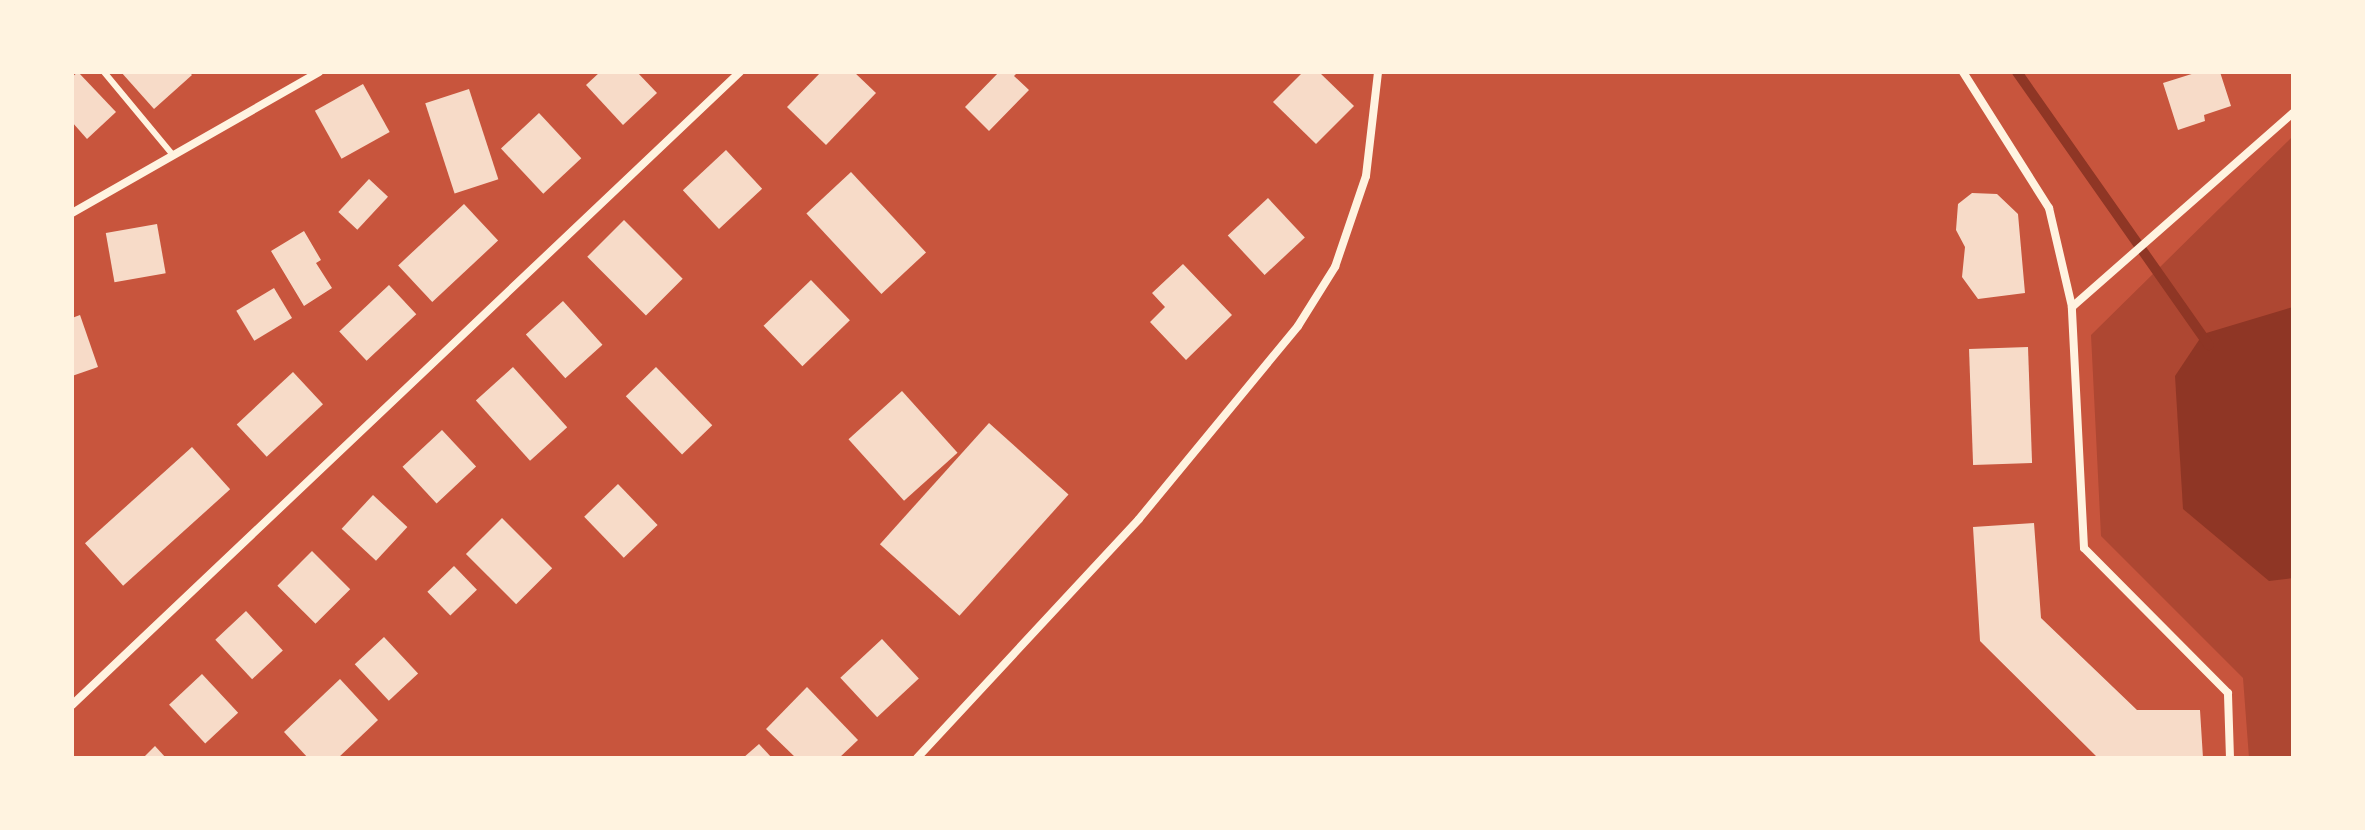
<!DOCTYPE html>
<style>
body{margin:0}
#map{position:relative;width:2365px;height:830px;overflow:hidden;background:#c8553d;font-family:"Fira Sans",sans-serif}
div>[style]{position:absolute}
[style*='--x']{left:calc(var(--x)*1px);top:calc(var(--y)*1px);width:calc(var(--w)*1px);rotate:calc(var(--a)*1deg)}
.green>*{inset:0;background:#ae4732}
.water>*{inset:0;background:#8f3625}
.stream>*{height:10px;margin:-5px;padding:0 5px;transform-origin:5px;border-radius:5px;background:#8f3625}
.building>*{inset:0;background:#f7dbc8;transform-origin:0 0}
.service>*{height:6px;margin:-3px;padding:0 3px;transform-origin:3px;border-radius:3px;background:#fff3e0}
.minor>*{height:8px;margin:-4px;padding:0 4px;transform-origin:4px;border-radius:4px;background:#fff3e0}
span{translate:-50% -50%;white-space:nowrap;text-align:center;line-height:1.15;-webkit-text-stroke:7px #fff3e0;paint-order:stroke}
.frame{position:absolute;inset:0;border:74px solid #fff3e0;pointer-events:none}
</style>
<div id="map">
<div class="green">
<i style="clip-path:polygon(2293px 136px,2293px 758px,2249px 758px,2243px 678px,2101px 536px,2091px 335px)"></i>
</div>
<div class="water">
<i style="clip-path:polygon(2293px 307px,2293px 578px,2269px 581px,2183px 509px,2175px 376px,2203px 334px)"></i>
</div>
<div class="stream">
<i style="--x:2017;--y:72;--w:334;--a:54.9"></i>
</div>
<div class="building">
<i style="clip-path:polygon(78px 72px,116px 112px,87px 139px,72px 122px,72px 77px)"></i>
<i style="clip-path:polygon(121px 72px,189px 72px,192px 75px,154px 109px)"></i>
<i style="clip-path:polygon(600px 72px,637px 72px,657px 93px,623px 125px,586px 85px)"></i>
<i style="clip-path:polygon(821px 72px,854px 72px,876px 93px,826px 145px,787px 107px)"></i>
<i style="clip-path:polygon(999px 72px,1018px 72px,1014px 76px,1029px 90px,989px 131px,965px 107px)"></i>
<i style="clip-path:polygon(1303px 72px,1319px 72px,1354px 106px,1316px 144px,1273px 102px)"></i>
<i style="clip-path:polygon(2198px 72px,2220px 72px,2231px 106px,2204px 115px,2205px 121px,2178px 130px,2163px 83px)"></i>
<i style="left:363px;top:84px;width:55px;height:55px;rotate:61deg"></i>
<i style="left:469px;top:89px;width:95px;height:46px;rotate:72deg"></i>
<i style="left:539px;top:113px;width:62px;height:52px;rotate:47deg"></i>
<i style="left:726px;top:150px;width:53px;height:59px;rotate:47deg"></i>
<i style="left:851px;top:172px;width:110px;height:61px;rotate:47deg"></i>
<i style="left:369px;top:179px;width:26px;height:45px;rotate:43deg"></i>
<i style="clip-path:polygon(1972px 193px,1997px 194px,2018px 214px,2025px 293px,1978px 299px,1962px 277px,1965px 247px,1956px 230px,1958px 204px)"></i>
<i style="left:1268px;top:198px;width:54px;height:55px;rotate:47deg"></i>
<i style="left:464px;top:204px;width:50px;height:90px;rotate:47deg"></i>
<i style="left:624px;top:220px;width:83px;height:52px;rotate:45deg"></i>
<i style="left:157px;top:224px;width:50px;height:52px;rotate:80deg"></i>
<i style="clip-path:polygon(304px 231px,321px 260px,316px 263px,332px 288px,304px 306px,271px 251px)"></i>
<i style="clip-path:polygon(1183px 264px,1232px 315px,1186px 360px,1150px 322px,1165px 307px,1152px 293px)"></i>
<i style="left:811px;top:280px;width:56px;height:66px;rotate:46deg"></i>
<i style="left:389px;top:285px;width:40px;height:68px;rotate:47deg"></i>
<i style="left:274px;top:288px;width:35px;height:44px;rotate:59deg"></i>
<i style="left:563px;top:301px;width:59px;height:50px;rotate:48deg"></i>
<i style="clip-path:polygon(80px 315px,98px 367px,72px 376px,72px 318px)"></i>
<i style="left:2028px;top:347px;width:116px;height:59px;rotate:88deg"></i>
<i style="left:513px;top:367px;width:81px;height:50px;rotate:48deg"></i>
<i style="left:656px;top:367px;width:81px;height:42px;rotate:46deg"></i>
<i style="left:293px;top:372px;width:44px;height:77px;rotate:47deg"></i>
<i style="left:902px;top:391px;width:83px;height:72px;rotate:48deg"></i>
<i style="left:989px;top:423px;width:107px;height:163px;rotate:42deg"></i>
<i style="left:442px;top:430px;width:50px;height:54px;rotate:47deg"></i>
<i style="left:192px;top:447px;width:57px;height:144px;rotate:48deg"></i>
<i style="left:618px;top:484px;width:57px;height:47px;rotate:46deg"></i>
<i style="left:373px;top:495px;width:47px;height:46px;rotate:43deg"></i>
<i style="left:502px;top:518px;width:71px;height:51px;rotate:45deg"></i>
<i style="clip-path:polygon(2034px 523px,2041px 618px,2137px 710px,2200px 710px,2203px 758px,2098px 758px,1980px 641px,1973px 527px)"></i>
<i style="left:312px;top:551px;width:54px;height:49px;rotate:45deg"></i>
<i style="left:454px;top:566px;width:33px;height:37px;rotate:46deg"></i>
<i style="left:246px;top:611px;width:54px;height:42px;rotate:47deg"></i>
<i style="left:384px;top:637px;width:50px;height:40px;rotate:47deg"></i>
<i style="left:882px;top:639px;width:54px;height:57px;rotate:47deg"></i>
<i style="left:202px;top:674px;width:53px;height:45px;rotate:47deg"></i>
<i style="clip-path:polygon(340px 679px,378px 720px,338px 758px,308px 758px,284px 732px)"></i>
<i style="clip-path:polygon(807px 687px,858px 740px,839px 758px,796px 758px,766px 729px)"></i>
<i style="clip-path:polygon(759px 744px,772px 758px,743px 758px)"></i>
<i style="clip-path:polygon(155px 746px,166px 758px,143px 758px)"></i>
</div>
<div class="service">
<i style="--x:104;--y:72;--w:108;--a:50.3"></i>
</div>
<div class="minor">
<i style="--x:1963;--y:72;--w:161;--a:57.7"></i>
<i style="--x:2049;--y:208;--w:102;--a:76.9"></i>
<i style="--x:72;--y:213;--w:284;--a:-29.7"></i>
<i style="--x:72;--y:705;--w:920;--a:-43.46"></i>
<i style="--x:917;--y:758;--w:326;--a:-47.1"></i>
<i style="--x:1139;--y:519;--w:250;--a:-50.5"></i>
<i style="--x:1298;--y:326;--w:70;--a:-57.9"></i>
<i style="--x:1335;--y:267;--w:96;--a:-71.2"></i>
<i style="--x:1366;--y:176;--w:105;--a:-83.4"></i>
<i style="--x:2230;--y:758;--w:65;--a:-91.8"></i>
<i style="--x:2228;--y:693;--w:204;--a:-134.8"></i>
<i style="--x:2084;--y:548;--w:241;--a:-92.9"></i>
<i style="--x:2072;--y:307;--w:294;--a:-41.3"></i>
</div>
<div class="frame"></div>
</div>
